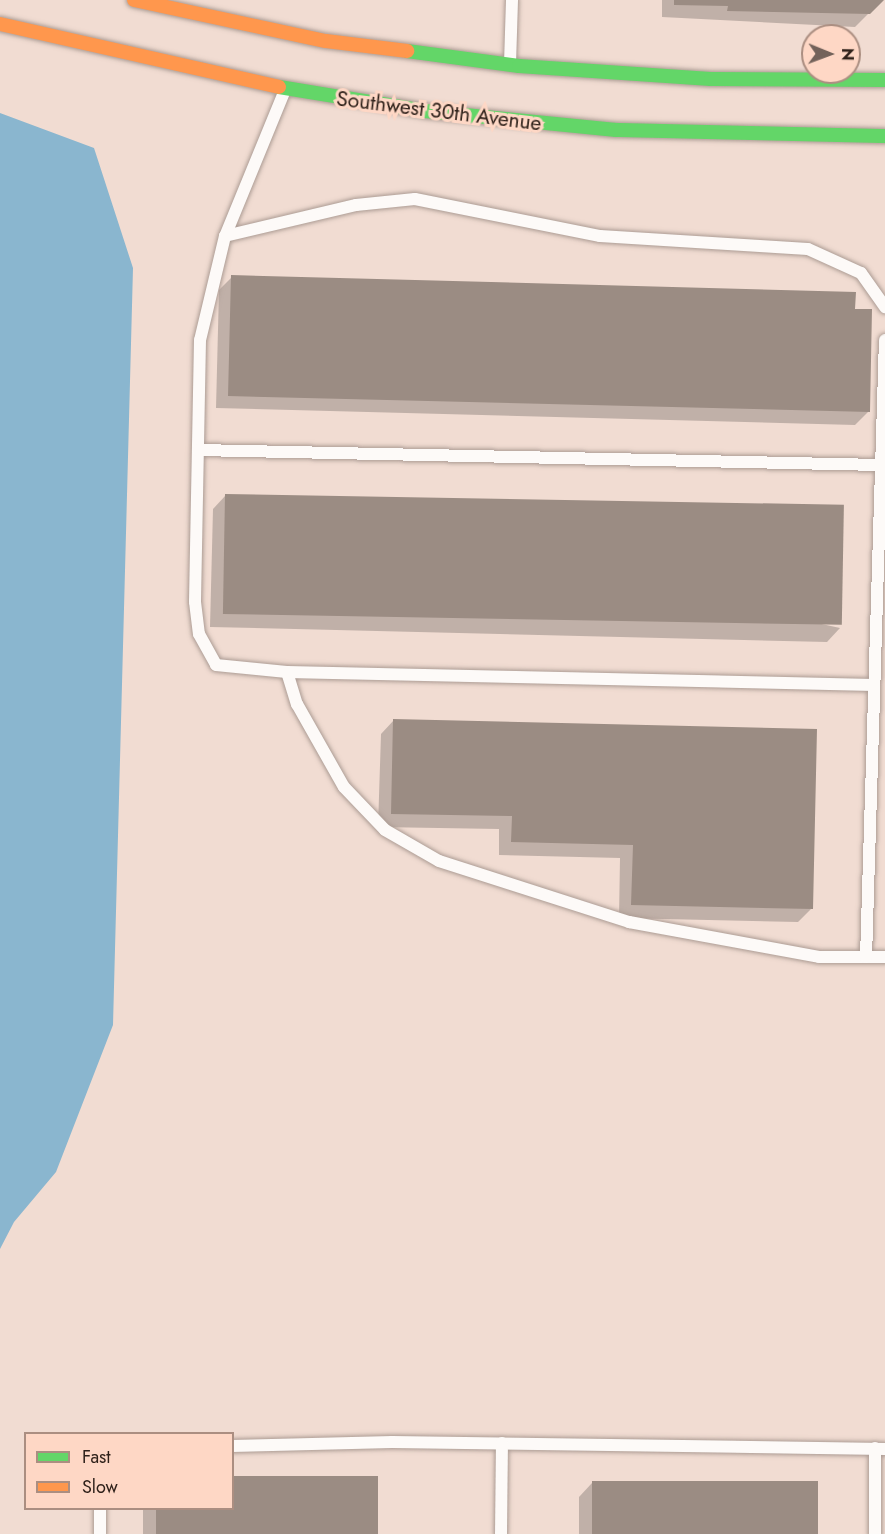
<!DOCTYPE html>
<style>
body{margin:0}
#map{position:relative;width:885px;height:1534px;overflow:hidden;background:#f1dcd2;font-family:Jost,sans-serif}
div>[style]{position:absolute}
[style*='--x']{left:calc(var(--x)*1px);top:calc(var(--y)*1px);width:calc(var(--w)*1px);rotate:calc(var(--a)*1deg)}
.water>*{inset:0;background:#8ab6cf}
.shadow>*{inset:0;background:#0003}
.building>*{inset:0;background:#9b8c83;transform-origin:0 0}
.roads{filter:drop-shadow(0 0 2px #ac9c94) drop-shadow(0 0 2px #ac9c94)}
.lane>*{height:12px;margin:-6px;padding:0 6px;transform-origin:6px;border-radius:6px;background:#fdfaf8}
.fast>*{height:14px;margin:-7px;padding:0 7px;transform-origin:7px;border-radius:7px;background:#63d668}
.slow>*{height:14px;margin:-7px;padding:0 7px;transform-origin:7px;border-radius:7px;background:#ff974d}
span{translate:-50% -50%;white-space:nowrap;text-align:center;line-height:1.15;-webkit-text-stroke:6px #fed7c5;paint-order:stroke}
.street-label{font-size:21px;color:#2f211a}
.legend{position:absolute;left:24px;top:1432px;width:210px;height:78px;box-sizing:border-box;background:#fed7c5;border:2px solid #ab8e81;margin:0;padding:8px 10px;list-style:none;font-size:18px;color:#2f211a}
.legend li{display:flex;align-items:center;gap:12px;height:30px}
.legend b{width:30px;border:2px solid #ab8e81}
.north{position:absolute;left:801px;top:24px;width:60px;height:60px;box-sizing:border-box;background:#fed7c5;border:2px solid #ab8e81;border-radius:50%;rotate:91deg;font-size:16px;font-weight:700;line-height:24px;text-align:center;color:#2f211a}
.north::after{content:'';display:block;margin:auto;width:21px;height:27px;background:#73625a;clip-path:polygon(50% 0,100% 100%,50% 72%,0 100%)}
</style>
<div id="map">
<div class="water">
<i style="clip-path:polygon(0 113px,94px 148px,133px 268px,113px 1025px,56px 1172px,14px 1222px,0 1249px)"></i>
</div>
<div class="shadow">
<i style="clip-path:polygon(662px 0,882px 0,855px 27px,662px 17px)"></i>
<i style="clip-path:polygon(232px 277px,853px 310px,868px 412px,855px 425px,216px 408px,219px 290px)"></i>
<i style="clip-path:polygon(226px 495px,840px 628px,827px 642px,210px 627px,213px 509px)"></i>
<i style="clip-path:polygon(394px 720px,811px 909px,798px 922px,619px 918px,620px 858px,499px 855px,499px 829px,378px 827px,381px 734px)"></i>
<i style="clip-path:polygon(592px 1483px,817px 1534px,579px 1534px,579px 1497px)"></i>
<i style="clip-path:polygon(143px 1508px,232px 1508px,377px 1534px,143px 1534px)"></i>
</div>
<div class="building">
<i style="clip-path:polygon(674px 0,884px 0,870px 14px,727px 11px,728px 6px,674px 5px)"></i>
<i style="clip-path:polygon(231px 275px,856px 292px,855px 309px,872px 309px,870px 412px,228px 396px)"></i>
<i style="left:225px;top:494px;width:619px;height:120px;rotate:1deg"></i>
<i style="clip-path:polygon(393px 719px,817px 729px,813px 909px,631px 905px,633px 845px,511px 842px,512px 816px,391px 814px)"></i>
<i style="clip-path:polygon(232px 1476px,378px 1476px,378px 1534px,156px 1534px,156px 1508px,232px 1508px)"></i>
<i style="left:818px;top:1481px;width:53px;height:226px;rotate:90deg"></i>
</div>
<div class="roads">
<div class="lane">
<i style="--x:510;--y:64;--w:64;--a:-88.2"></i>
<i style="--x:285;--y:90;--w:158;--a:112.3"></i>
<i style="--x:225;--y:236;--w:107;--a:103.5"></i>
<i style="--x:200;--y:340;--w:262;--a:91.1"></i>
<i style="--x:195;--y:602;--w:32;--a:83"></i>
<i style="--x:199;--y:634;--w:35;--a:61"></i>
<i style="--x:216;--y:665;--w:71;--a:5.6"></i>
<i style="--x:287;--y:672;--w:587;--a:1.27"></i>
<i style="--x:225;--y:236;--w:135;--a:-13.3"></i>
<i style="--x:356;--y:205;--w:59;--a:-5.8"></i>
<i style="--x:415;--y:199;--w:189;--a:11.3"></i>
<i style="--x:600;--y:236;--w:208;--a:3.6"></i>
<i style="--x:808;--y:249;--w:58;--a:24.4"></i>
<i style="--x:861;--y:273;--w:42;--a:54.8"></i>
<i style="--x:198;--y:450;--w:683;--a:1.26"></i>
<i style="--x:287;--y:672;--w:34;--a:73"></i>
<i style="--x:297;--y:704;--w:95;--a:60.5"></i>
<i style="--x:344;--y:787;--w:59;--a:46.4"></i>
<i style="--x:385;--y:830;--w:62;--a:29.9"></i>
<i style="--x:439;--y:861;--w:200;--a:17.8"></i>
<i style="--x:629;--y:922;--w:193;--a:10.4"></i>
<i style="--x:819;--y:957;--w:66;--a:0"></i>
<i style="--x:866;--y:957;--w:617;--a:-88.24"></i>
<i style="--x:232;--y:1446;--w:160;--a:-1.4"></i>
<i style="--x:392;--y:1442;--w:493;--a:0.8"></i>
<i style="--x:875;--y:1448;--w:86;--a:90"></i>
<i style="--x:100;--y:1508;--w:26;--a:90"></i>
<i style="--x:501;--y:1534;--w:91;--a:-89.4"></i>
</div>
<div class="fast">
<i style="--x:407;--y:51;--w:113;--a:7.6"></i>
<i style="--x:519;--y:66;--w:192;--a:3.9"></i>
<i style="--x:711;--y:79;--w:174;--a:0.3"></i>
<i style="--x:279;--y:87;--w:148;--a:9.3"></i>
<i style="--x:425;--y:111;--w:192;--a:5.7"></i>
<i style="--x:616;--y:130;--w:269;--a:1.3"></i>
</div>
<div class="slow">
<i style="--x:134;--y:0;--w:196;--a:12.1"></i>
<i style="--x:326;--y:41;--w:82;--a:7"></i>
<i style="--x:0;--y:24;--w:286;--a:12.7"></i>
</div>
</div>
<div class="street-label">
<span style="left:439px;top:111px;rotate:7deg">Southwest 30th Avenue</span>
</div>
<ul class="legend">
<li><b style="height:8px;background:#63d668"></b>Fast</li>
<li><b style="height:8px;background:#ff974d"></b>Slow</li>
</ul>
<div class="north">N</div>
</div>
